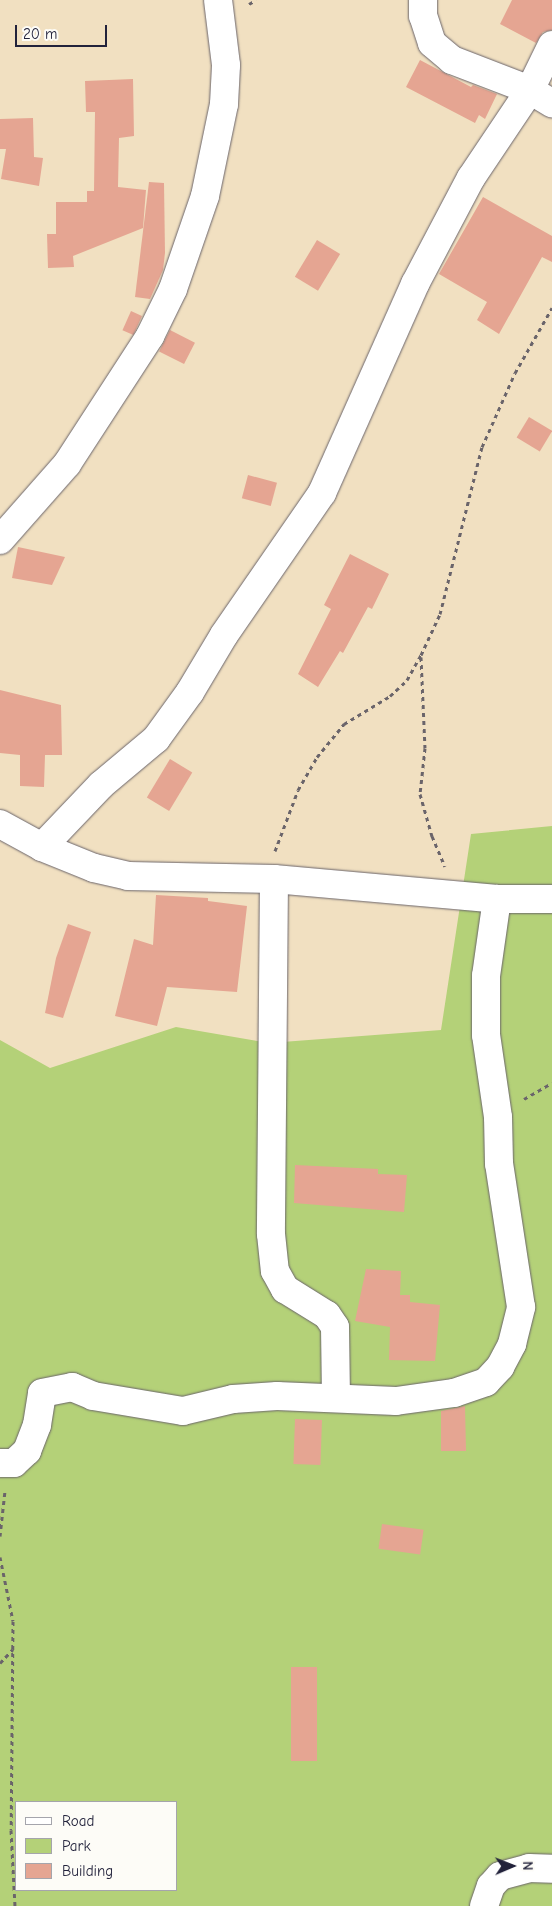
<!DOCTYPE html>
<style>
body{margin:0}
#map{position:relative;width:552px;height:1906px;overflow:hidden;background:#f1e0c1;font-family:"Comic Neue",sans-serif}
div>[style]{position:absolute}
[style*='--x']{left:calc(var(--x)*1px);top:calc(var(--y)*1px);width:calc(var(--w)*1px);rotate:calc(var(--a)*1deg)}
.green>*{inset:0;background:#b4d178}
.building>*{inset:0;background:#e5a592;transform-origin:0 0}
.path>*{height:3px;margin-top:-1.5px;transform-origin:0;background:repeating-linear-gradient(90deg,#6a646a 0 4px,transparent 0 8px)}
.roads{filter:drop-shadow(0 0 1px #6a646a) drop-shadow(0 0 1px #6a646a)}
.minor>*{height:28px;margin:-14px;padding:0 14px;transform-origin:14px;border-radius:14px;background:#fff}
span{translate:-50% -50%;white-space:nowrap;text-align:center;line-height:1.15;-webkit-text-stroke:4px #fdfcf7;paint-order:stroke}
.legend{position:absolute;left:15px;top:1801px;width:162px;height:90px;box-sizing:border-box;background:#fdfcf7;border:1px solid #a5a5ac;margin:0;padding:6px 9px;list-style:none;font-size:15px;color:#22223b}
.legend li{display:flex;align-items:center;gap:10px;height:25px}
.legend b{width:25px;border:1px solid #a5a5ac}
.north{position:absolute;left:487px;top:1841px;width:50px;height:50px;-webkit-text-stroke:4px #fdfcf7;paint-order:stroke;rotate:89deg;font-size:14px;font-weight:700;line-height:20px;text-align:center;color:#22223b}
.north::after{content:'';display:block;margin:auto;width:18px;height:22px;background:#22223b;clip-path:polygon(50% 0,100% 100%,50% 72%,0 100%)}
.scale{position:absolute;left:15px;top:25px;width:92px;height:22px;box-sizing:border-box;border:2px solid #22223b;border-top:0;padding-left:6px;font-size:15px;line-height:18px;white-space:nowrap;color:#22223b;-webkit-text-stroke:4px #fdfcf7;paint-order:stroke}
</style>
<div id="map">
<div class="green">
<i style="clip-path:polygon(evenodd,552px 826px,552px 1906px,0 1906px,0 1040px,50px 1068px,176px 1027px,269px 1043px,441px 1030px,471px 834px,552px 826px,16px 1802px,176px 1802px,176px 1890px,16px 1890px,16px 1802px)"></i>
</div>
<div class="building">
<i style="clip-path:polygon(512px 0,552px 0,552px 30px,543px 32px,536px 43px,500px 24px)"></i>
<i style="clip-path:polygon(420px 60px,471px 87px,473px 85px,497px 94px,485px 119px,479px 115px,475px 123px,406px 87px)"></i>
<i style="clip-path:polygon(133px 79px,134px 136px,119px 138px,118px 187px,146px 190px,143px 228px,73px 256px,74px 267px,48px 268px,47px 234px,56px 234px,56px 202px,87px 202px,87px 191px,94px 191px,95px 112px,86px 112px,85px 81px)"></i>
<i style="clip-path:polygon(33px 118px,34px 157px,43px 158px,39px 186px,1px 179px,6px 149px,0 149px,0 119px)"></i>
<i style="clip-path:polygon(149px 182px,164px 183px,165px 253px,163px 270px,150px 299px,135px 297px)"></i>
<i style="clip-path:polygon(483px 197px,552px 236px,552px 262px,542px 257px,499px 334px,477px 320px,487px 302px,439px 274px)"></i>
<i style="left:317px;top:240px;width:27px;height:43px;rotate:31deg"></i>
<i style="left:131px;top:311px;width:12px;height:21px;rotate:24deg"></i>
<i style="left:170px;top:330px;width:28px;height:24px;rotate:27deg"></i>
<i style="left:529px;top:417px;width:27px;height:24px;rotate:31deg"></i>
<i style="left:248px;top:475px;width:30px;height:24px;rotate:15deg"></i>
<i style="clip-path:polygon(18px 547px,65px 557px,52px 585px,12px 578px)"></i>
<i style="clip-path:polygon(350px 554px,389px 574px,372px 609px,368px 607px,343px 653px,340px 651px,318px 687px,298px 674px,331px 609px,324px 605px)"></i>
<i style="clip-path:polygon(0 690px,61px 705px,62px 755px,45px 755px,44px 787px,20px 786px,20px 755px,0 753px)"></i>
<i style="left:170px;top:759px;width:26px;height:45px;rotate:31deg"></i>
<i style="clip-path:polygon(156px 895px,208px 898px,208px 901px,247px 906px,237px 992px,167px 987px,157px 1026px,115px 1016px,134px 939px,153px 945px)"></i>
<i style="clip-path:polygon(68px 924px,91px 932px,63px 1018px,45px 1013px,56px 958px)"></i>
<i style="clip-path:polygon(295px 1165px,378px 1169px,378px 1174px,407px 1175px,404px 1212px,294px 1203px)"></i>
<i style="clip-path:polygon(366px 1269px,401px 1271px,400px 1295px,410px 1295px,410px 1302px,440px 1305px,435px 1361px,389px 1360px,390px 1327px,355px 1321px)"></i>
<i style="clip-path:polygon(465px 1406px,466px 1451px,441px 1451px,441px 1411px)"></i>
<i style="left:295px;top:1419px;width:27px;height:45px;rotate:2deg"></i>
<i style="left:382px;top:1524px;width:42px;height:25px;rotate:8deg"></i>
<i style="left:291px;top:1667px;width:26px;height:94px"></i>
</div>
<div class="path">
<i style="--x:249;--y:4;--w:8;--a:-30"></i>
<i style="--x:421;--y:657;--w:91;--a:87.5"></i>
<i style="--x:425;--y:748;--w:46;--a:96.2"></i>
<i style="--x:420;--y:794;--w:44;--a:74.1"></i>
<i style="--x:432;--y:836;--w:33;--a:67"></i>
<i style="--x:275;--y:851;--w:65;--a:-69.3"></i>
<i style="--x:298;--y:790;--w:38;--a:-60"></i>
<i style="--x:317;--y:757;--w:43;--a:-50.7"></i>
<i style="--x:344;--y:724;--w:54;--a:-31.3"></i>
<i style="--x:390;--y:696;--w:23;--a:-43"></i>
<i style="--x:407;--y:680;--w:29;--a:-61"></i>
<i style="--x:421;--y:655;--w:45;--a:-65.1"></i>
<i style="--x:440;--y:614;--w:172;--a:-75.9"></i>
<i style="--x:482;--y:447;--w:81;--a:-66"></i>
<i style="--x:515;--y:373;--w:75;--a:-60.4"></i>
<i style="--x:524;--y:1099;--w:32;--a:-30"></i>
<i style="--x:0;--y:1536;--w:45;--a:-83.7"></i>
<i style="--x:0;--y:1557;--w:65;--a:78.5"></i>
<i style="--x:13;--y:1621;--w:209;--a:90.5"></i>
<i style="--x:11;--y:1830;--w:76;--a:87"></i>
<i style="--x:0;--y:1663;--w:19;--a:-47"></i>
</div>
<div class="roads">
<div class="minor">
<i style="--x:552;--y:45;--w:50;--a:116.1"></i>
<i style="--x:530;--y:90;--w:26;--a:31"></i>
<i style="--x:0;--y:540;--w:101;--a:-48.6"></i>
<i style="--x:67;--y:464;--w:153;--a:-57"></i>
<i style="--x:150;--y:336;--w:52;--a:-63.9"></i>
<i style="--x:173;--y:289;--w:98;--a:-71"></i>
<i style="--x:205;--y:196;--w:94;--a:-78.3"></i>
<i style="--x:224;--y:104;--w:39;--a:-87"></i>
<i style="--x:226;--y:65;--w:65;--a:-97"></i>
<i style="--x:0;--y:824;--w:48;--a:28.7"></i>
<i style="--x:42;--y:847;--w:56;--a:22"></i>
<i style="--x:94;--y:868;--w:35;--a:13"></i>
<i style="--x:128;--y:876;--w:146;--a:1.2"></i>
<i style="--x:274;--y:879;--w:224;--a:5.1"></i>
<i style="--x:497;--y:899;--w:55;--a:0"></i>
<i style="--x:42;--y:847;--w:86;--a:-46.4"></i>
<i style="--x:101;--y:785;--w:72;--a:-39.9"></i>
<i style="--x:156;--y:739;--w:58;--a:-54.1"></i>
<i style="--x:190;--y:692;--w:66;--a:-59.2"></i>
<i style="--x:224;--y:635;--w:173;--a:-55.4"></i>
<i style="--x:322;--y:493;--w:229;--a:-66"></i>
<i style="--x:415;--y:284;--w:120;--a:-62.2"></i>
<i style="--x:471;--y:178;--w:106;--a:-56.2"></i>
<i style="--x:530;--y:90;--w:84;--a:-159"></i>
<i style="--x:452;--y:60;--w:26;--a:-140"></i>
<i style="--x:432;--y:43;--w:28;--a:-108"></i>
<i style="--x:423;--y:16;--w:16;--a:-90"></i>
<i style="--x:274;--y:879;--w:355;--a:90.5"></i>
<i style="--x:271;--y:1234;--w:37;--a:84"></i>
<i style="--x:275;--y:1271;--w:21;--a:61"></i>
<i style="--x:285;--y:1289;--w:49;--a:31.8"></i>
<i style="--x:327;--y:1315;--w:14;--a:56"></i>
<i style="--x:335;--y:1327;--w:71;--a:89.2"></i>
<i style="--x:0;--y:1463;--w:14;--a:0"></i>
<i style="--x:14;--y:1463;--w:18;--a:-43"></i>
<i style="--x:27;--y:1451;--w:28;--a:-69"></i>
<i style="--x:37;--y:1425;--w:32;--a:-81"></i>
<i style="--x:42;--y:1393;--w:31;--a:-11"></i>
<i style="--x:72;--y:1387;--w:23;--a:23"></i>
<i style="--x:93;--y:1396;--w:91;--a:9.5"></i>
<i style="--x:183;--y:1411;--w:51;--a:-13.5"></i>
<i style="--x:233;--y:1399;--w:44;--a:-3.9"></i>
<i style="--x:277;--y:1396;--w:119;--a:2.4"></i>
<i style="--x:396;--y:1401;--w:59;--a:-7.9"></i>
<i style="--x:454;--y:1393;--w:34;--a:-19"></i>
<i style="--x:486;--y:1382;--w:21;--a:-47"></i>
<i style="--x:500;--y:1367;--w:26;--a:-62"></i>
<i style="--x:512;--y:1344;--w:38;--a:-76"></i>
<i style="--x:521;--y:1307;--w:145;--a:-98.7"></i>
<i style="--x:499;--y:1164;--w:47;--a:-91.2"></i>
<i style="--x:498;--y:1117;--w:83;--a:-98.3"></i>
<i style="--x:486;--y:1035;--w:59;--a:-90"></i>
<i style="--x:486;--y:976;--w:78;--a:-81.9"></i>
<i style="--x:484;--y:1906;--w:21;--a:-71"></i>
<i style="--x:491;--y:1886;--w:13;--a:-48"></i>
<i style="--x:500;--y:1876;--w:30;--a:-15"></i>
<i style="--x:529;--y:1868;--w:23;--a:2"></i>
</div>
</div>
<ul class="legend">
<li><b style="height:6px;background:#fff"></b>Road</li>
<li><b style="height:14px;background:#b4d178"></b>Park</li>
<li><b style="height:14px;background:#e5a592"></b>Building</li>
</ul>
<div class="north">N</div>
<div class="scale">20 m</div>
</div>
